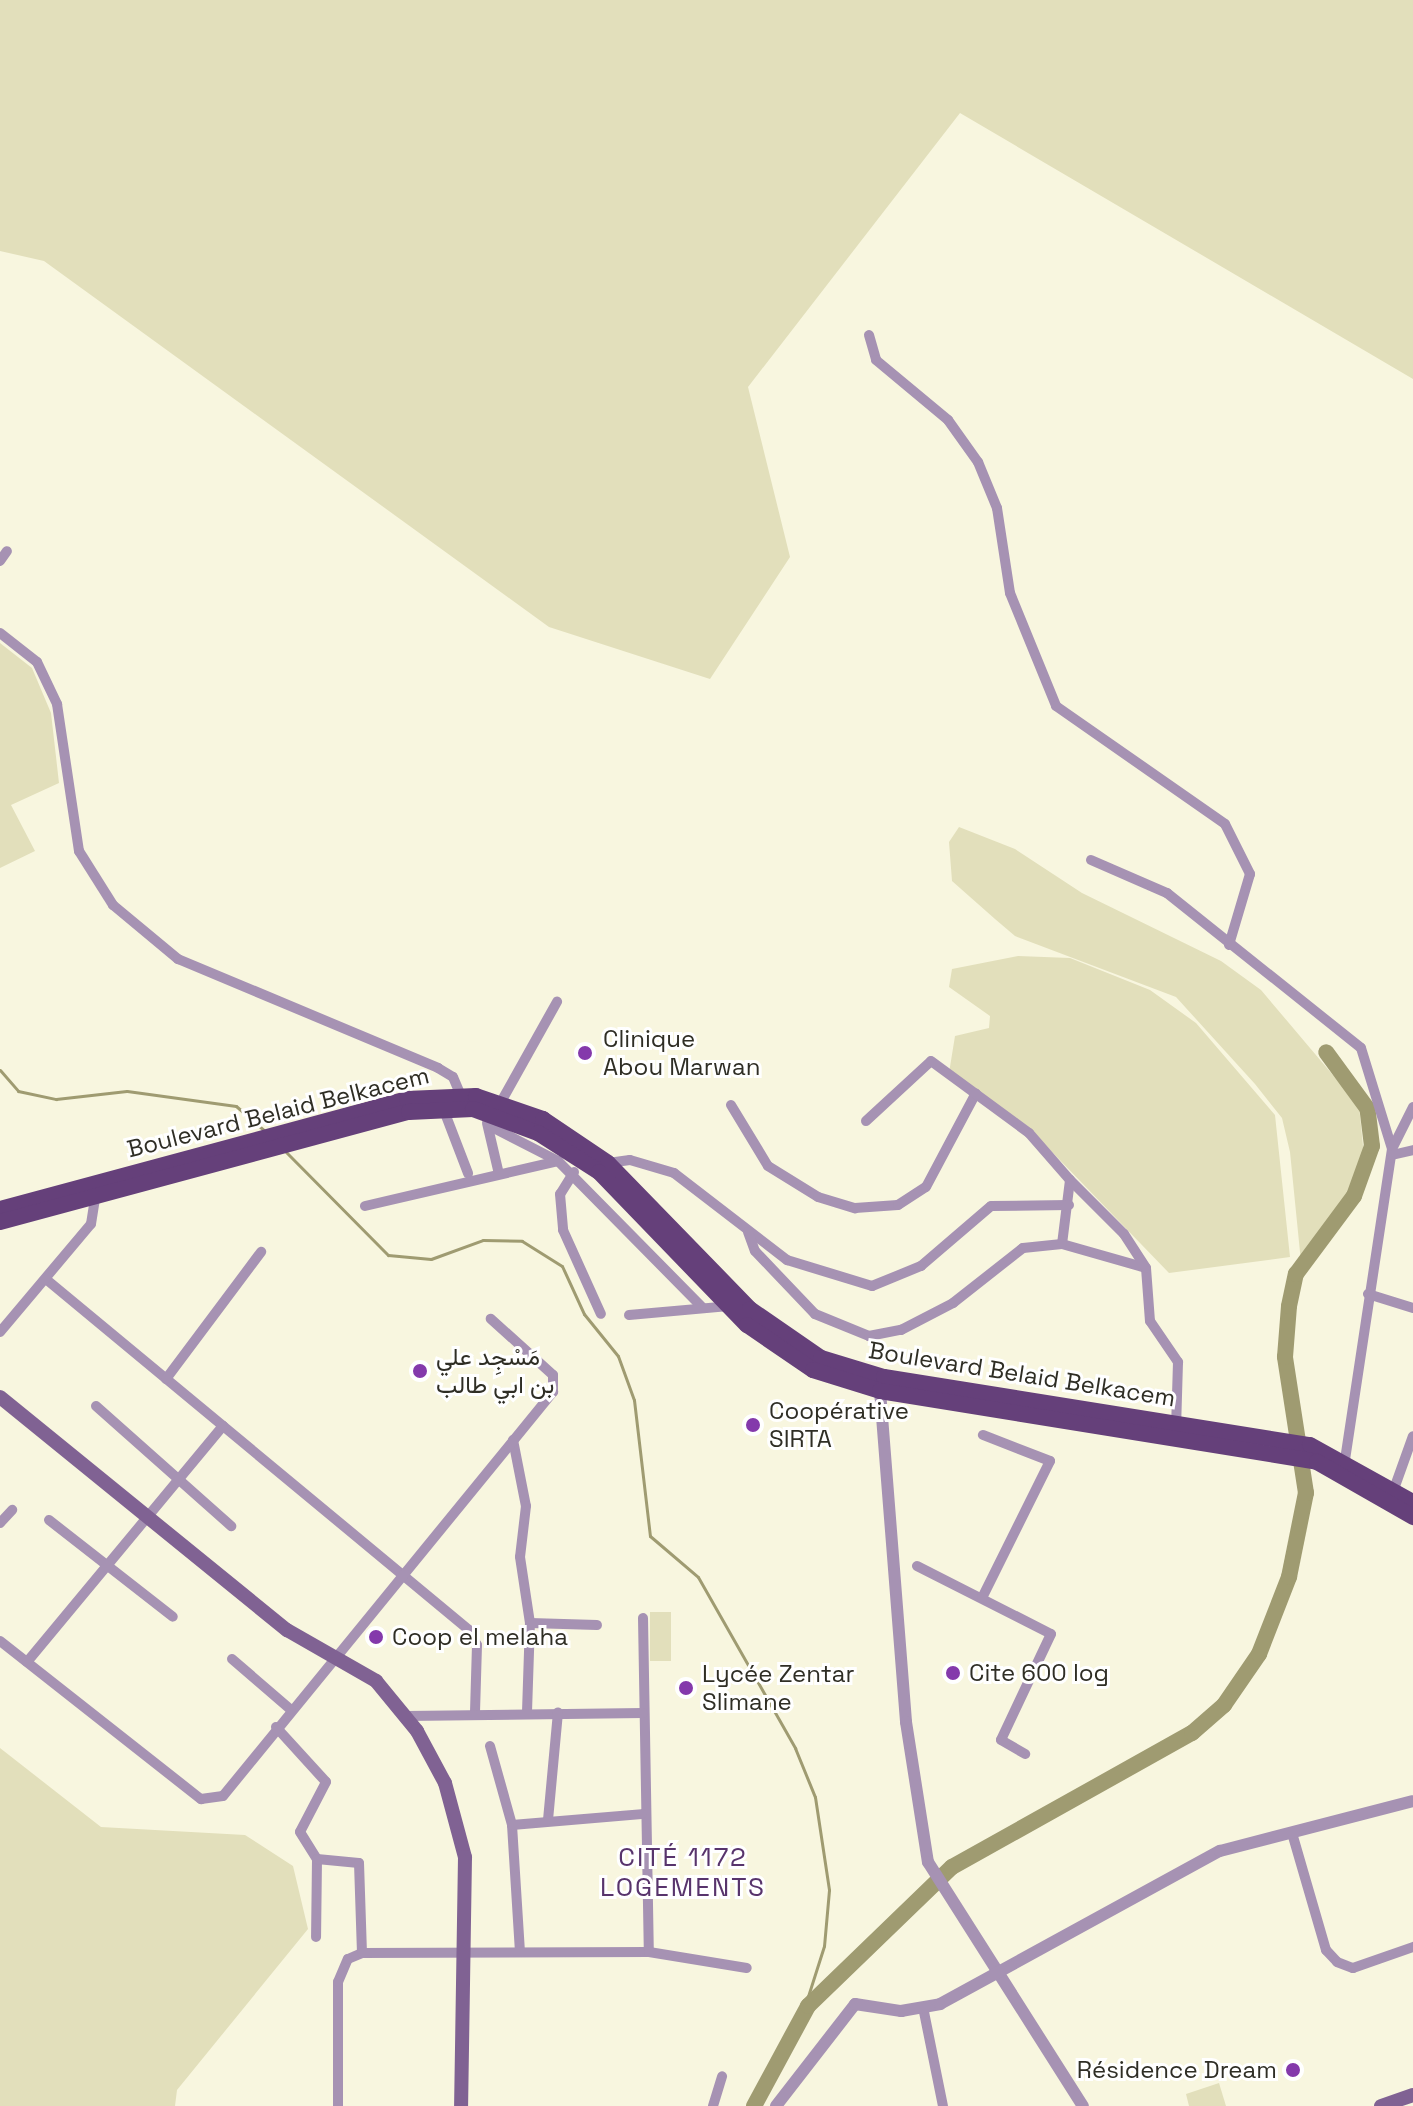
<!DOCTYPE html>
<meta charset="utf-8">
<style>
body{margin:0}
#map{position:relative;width:1413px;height:2106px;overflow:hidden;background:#f8f6df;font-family:"Space Grotesk",Vazirmatn,sans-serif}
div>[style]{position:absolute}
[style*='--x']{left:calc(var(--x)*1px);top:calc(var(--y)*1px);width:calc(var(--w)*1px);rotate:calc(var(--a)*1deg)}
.green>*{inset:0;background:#e2dfbb;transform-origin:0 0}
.stream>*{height:3px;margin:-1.5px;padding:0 1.5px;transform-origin:1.5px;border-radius:1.5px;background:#9f9b71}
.river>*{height:16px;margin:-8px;padding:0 8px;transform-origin:8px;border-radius:8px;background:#9f9b71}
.minor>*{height:10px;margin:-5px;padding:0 5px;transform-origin:5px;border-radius:5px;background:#a692b3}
.tertiary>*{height:12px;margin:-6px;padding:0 6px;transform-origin:6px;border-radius:6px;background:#a692b3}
.secondary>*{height:14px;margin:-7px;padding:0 7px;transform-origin:7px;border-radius:7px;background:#806293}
.primary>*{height:16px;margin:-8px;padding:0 8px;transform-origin:8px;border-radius:8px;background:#65407a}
.dots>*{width:22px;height:22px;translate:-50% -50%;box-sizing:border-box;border:4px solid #fff;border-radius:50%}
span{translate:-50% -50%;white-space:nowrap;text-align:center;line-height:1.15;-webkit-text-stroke:6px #fff;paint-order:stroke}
.poi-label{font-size:24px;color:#2f2e25}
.left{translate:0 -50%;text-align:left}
.right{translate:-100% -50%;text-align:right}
.street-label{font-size:24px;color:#2f2e25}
.neighbourhood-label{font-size:26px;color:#58346c;letter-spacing:2px}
</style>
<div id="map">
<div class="green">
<i style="clip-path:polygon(0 0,1413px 0,1413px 379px,960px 113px,748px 387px,790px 557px,710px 679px,549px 627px,44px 261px,0 251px)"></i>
<i style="clip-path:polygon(0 643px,32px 668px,51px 713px,59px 783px,11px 805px,35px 851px,0 868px)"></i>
<i style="clip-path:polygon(959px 827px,1015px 849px,1082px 893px,1221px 961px,1261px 990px,1359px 1106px,1364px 1156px,1351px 1194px,1301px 1262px,1290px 1152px,1282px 1118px,1255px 1084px,1176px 997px,1015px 936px,995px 919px,952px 881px,949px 842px)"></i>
<i style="clip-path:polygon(1018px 956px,1070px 958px,1150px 990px,1196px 1023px,1275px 1115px,1290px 1257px,1169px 1273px,1026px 1125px,949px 1073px,955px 1036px,989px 1028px,990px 1016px,949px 987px,952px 969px)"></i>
<i style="left:650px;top:1612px;width:21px;height:49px"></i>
<i style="clip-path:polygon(0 1748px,101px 1827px,245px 1835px,293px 1866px,308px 1929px,177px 2090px,175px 2106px,0 2106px)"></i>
<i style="clip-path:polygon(1219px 2083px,1226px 2106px,1189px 2106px,1186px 2094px)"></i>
</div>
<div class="stream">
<i style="--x:0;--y:1070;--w:28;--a:49"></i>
<i style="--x:18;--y:1091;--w:39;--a:12"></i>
<i style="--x:56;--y:1099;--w:71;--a:-6.4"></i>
<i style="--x:127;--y:1091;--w:110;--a:7.8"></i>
<i style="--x:236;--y:1106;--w:40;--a:41"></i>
<i style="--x:286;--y:1152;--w:145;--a:45.3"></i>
<i style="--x:388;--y:1255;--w:43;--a:5.3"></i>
<i style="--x:431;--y:1259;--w:55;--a:-20.1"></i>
<i style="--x:483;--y:1240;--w:39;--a:1"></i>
<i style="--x:522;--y:1241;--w:47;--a:32"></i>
<i style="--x:562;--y:1266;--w:53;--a:65.4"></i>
<i style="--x:584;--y:1314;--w:54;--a:51"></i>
<i style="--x:618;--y:1356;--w:47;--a:70"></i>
<i style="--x:634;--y:1400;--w:137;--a:83.3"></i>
<i style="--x:650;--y:1536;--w:63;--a:40.5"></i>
<i style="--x:698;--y:1577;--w:197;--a:60.4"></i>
<i style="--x:795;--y:1748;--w:53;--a:67.8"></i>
<i style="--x:815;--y:1797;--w:94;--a:81.4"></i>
<i style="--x:829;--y:1890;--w:56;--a:95.1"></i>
<i style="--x:824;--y:1946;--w:72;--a:107.7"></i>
</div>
<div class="river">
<i style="--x:754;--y:2106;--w:114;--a:-61.6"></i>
<i style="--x:808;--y:2006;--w:200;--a:-44"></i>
<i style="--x:952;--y:1867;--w:275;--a:-29.2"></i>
<i style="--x:1192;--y:1733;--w:43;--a:-41.2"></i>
<i style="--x:1224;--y:1705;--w:62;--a:-55.5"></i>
<i style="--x:1259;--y:1654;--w:83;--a:-68.7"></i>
<i style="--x:1289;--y:1577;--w:86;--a:-78.6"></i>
<i style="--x:1306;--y:1493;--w:138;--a:-98.8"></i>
<i style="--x:1285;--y:1357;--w:51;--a:-85.5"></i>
<i style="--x:1289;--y:1306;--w:33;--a:-78"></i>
<i style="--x:1296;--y:1274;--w:97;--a:-53.4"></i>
<i style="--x:1354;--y:1196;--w:53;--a:-70.2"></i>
<i style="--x:1372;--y:1146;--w:38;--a:-97"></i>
<i style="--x:1367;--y:1108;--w:69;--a:-126.2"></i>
</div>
<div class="minor">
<i style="--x:869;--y:335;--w:26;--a:74"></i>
<i style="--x:876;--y:360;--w:94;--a:39.8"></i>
<i style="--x:948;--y:420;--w:52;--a:54.5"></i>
<i style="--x:978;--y:462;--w:50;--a:67.6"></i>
<i style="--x:997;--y:508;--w:86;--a:81.3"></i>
<i style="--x:1010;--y:593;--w:122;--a:67.8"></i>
<i style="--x:1056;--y:706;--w:206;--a:34.9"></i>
<i style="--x:1225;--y:824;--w:56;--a:63.4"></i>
<i style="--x:1250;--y:874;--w:74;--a:106.5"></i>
<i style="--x:0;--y:561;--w:12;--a:-55"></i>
<i style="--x:0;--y:633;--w:47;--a:38.1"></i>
<i style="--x:37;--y:662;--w:47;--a:64.5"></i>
<i style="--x:57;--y:704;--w:149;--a:81.5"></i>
<i style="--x:79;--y:851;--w:64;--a:57.8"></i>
<i style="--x:113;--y:905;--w:85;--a:39.7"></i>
<i style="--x:178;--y:959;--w:282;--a:22.7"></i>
<i style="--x:438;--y:1068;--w:17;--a:31"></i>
<i style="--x:453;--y:1077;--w:23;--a:67"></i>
<i style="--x:1091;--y:860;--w:83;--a:23.5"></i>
<i style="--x:1167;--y:893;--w:248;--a:38.6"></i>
<i style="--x:1361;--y:1048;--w:106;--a:72.9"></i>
<i style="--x:1392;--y:1149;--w:315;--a:98.6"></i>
<i style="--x:501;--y:1102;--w:115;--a:-60.8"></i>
<i style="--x:731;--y:1105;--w:71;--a:58.8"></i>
<i style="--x:768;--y:1166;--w:59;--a:31.8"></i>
<i style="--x:818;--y:1197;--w:39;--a:17"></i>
<i style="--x:855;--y:1208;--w:43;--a:-4"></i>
<i style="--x:898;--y:1205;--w:33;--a:-33"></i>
<i style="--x:926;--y:1187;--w:106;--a:-62"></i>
<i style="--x:443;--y:1108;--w:70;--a:69"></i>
<i style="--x:866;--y:1121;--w:88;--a:-42.7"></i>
<i style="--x:931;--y:1061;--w:122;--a:36.3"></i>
<i style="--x:1029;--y:1133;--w:62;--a:48.9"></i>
<i style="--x:1070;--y:1180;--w:64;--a:97.1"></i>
<i style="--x:1062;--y:1244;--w:87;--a:15.9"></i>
<i style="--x:1146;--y:1268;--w:53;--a:85.7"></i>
<i style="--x:1150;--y:1321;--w:50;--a:55.7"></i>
<i style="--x:1178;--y:1362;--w:67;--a:91.7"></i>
<i style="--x:487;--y:1123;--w:52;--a:76.8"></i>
<i style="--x:488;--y:1125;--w:79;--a:27.2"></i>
<i style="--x:1392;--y:1149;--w:47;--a:-63.4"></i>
<i style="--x:1392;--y:1155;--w:22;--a:-13"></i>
<i style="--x:608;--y:1163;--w:22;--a:-8"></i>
<i style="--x:630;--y:1160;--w:46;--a:16.5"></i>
<i style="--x:674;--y:1173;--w:143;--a:37.6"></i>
<i style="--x:787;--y:1260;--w:89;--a:17"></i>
<i style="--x:872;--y:1286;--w:53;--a:-22.2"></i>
<i style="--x:921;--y:1266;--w:92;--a:-40.6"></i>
<i style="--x:991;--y:1206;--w:78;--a:-0.7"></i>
<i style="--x:574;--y:1172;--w:26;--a:122"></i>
<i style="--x:560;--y:1194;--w:36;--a:85"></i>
<i style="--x:563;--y:1230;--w:92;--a:65.7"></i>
<i style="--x:1070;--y:1180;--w:76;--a:45"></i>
<i style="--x:1124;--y:1234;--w:40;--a:57.1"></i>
<i style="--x:365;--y:1206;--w:198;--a:-13.1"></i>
<i style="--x:558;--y:1161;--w:205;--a:45.4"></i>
<i style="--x:748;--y:1232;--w:20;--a:70"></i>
<i style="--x:755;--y:1251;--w:87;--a:46.4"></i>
<i style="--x:815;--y:1314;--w:58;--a:22.2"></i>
<i style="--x:869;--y:1336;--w:33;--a:-11"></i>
<i style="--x:901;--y:1330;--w:59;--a:-27.4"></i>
<i style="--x:953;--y:1303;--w:89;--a:-38.2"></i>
<i style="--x:1023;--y:1248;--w:39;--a:-6"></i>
<i style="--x:47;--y:1280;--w:548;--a:39.67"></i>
<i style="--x:469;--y:1630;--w:17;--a:62"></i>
<i style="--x:477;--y:1645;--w:66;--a:91.7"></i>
<i style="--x:1368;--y:1294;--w:47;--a:17.3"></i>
<i style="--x:629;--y:1315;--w:100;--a:-5.1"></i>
<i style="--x:0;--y:1332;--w:141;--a:-49.9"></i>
<i style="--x:91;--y:1224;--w:25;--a:-81"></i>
<i style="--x:166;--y:1379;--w:159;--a:-53.2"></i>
<i style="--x:96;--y:1406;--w:181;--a:41.6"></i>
<i style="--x:513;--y:1440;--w:67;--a:78.9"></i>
<i style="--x:526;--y:1506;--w:51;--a:96.7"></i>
<i style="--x:520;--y:1557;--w:67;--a:81.4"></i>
<i style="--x:1394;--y:1489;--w:56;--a:-70.3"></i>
<i style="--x:49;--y:1520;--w:157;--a:38"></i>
<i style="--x:0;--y:1523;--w:18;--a:-47"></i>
<i style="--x:917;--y:1566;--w:150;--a:26.9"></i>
<i style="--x:1051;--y:1634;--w:117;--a:115.3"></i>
<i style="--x:1001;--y:1740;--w:28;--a:30"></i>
<i style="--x:982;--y:1598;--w:153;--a:-63.6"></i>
<i style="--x:1050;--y:1461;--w:72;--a:-158.8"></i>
<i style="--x:643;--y:1618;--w:334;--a:89"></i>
<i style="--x:0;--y:1641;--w:256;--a:38.2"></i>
<i style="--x:201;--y:1799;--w:22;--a:-8"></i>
<i style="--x:223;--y:1796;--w:522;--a:-50.76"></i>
<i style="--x:553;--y:1392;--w:17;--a:-90"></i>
<i style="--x:553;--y:1375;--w:84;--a:-137.9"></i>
<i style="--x:232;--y:1659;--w:77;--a:40.8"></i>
<i style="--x:27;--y:1662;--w:307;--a:-50.3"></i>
<i style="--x:527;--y:1712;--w:89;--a:-88.1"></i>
<i style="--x:530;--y:1623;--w:67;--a:1.7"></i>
<i style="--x:407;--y:1716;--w:236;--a:-0.7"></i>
<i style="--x:276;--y:1727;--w:74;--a:47.7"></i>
<i style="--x:326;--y:1782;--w:56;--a:117.5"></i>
<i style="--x:300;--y:1832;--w:32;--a:58"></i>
<i style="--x:317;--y:1859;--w:78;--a:90.7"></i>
<i style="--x:490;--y:1746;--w:82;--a:74.4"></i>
<i style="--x:512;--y:1825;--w:127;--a:86.4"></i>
<i style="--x:548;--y:1820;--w:108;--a:-84.7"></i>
<i style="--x:512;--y:1825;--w:130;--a:-4.8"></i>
<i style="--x:1292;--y:1833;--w:122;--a:73.8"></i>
<i style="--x:1326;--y:1950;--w:16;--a:47"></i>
<i style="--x:1337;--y:1962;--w:17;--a:21"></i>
<i style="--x:1353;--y:1968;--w:64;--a:-19.3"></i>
<i style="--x:317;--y:1859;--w:42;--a:5.4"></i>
<i style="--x:359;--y:1863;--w:90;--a:88.1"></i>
<i style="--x:923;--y:2007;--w:101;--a:78.6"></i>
<i style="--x:338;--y:2106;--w:124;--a:-90"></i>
<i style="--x:338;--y:1982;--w:25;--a:-67"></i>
<i style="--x:348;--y:1959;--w:15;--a:-23"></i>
<i style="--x:362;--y:1953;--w:287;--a:-0.2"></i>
<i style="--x:649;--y:1952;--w:99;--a:9.3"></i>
<i style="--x:713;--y:2106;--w:31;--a:-73"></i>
</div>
<div class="tertiary">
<i style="--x:880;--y:1391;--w:332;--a:85.5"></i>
<i style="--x:906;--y:1722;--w:142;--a:81.1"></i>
<i style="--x:928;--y:1862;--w:289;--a:57.6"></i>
<i style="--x:776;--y:2106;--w:129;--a:-52.2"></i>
<i style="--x:855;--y:2004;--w:47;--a:8.7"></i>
<i style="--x:901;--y:2011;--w:40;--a:-10"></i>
<i style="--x:940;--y:2004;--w:319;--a:-28.7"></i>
<i style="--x:1220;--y:1851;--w:199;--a:-14.5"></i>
</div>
<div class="secondary">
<i style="--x:0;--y:1397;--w:370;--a:39.1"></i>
<i style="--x:287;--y:1630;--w:103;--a:29.8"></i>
<i style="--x:376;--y:1681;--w:65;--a:50.6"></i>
<i style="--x:417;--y:1731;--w:59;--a:61.7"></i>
<i style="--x:445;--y:1783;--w:77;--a:74.9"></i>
<i style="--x:465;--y:1857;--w:249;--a:90.9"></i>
<i style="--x:1381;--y:2106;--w:34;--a:-19"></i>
</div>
<div class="primary">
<i style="--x:0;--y:1209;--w:422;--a:-15.1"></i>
<i style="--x:407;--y:1099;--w:69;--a:-2.5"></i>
<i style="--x:476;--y:1096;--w:71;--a:18.9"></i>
<i style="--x:543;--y:1119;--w:78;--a:34.1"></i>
<i style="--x:608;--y:1163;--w:204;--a:45.8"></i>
<i style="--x:750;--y:1309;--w:86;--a:34.6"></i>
<i style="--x:821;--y:1358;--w:66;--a:16.8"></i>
<i style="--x:884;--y:1377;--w:431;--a:9.1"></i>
<i style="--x:1310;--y:1445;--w:118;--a:29"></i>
<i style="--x:0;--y:1222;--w:424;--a:-15.1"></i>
<i style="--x:409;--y:1112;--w:64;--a:-2.7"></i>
<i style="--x:473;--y:1109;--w:69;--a:20.3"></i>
<i style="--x:538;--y:1133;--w:72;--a:32.6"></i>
<i style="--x:599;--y:1172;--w:213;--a:46"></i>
<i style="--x:747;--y:1325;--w:80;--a:34.3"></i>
<i style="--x:813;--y:1370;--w:70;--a:17.4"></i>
<i style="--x:880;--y:1391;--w:443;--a:9.2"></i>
<i style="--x:1317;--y:1462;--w:111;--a:29.8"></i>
</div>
<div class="dots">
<i style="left:585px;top:1053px;background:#8439ab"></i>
<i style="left:420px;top:1371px;background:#8439ab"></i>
<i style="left:753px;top:1425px;background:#8439ab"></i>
<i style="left:376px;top:1637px;background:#8439ab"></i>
<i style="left:953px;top:1673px;background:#8439ab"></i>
<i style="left:686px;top:1688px;background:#8439ab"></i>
<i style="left:1293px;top:2070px;background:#8439ab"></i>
</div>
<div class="poi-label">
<span class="left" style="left:603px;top:1053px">Clinique<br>Abou Marwan</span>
<span class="left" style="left:436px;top:1371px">مَسْجِد علي<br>بن ابي طالب</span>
<span class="left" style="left:769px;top:1425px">Coopérative<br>SIRTA</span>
<span class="left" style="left:392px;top:1637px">Coop el melaha</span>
<span class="left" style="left:969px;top:1673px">Cite 600 log</span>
<span class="left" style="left:702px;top:1688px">Lycée Zentar<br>Slimane</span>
<span class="right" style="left:1277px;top:2070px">Résidence Dream</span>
</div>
<div class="street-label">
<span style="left:278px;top:1112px;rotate:-14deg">Boulevard Belaid Belkacem</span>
<span style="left:1022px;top:1374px;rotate:9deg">Boulevard Belaid Belkacem</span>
</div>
<div class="neighbourhood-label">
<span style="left:683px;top:1873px">CITÉ 1172<br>LOGEMENTS</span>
</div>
</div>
